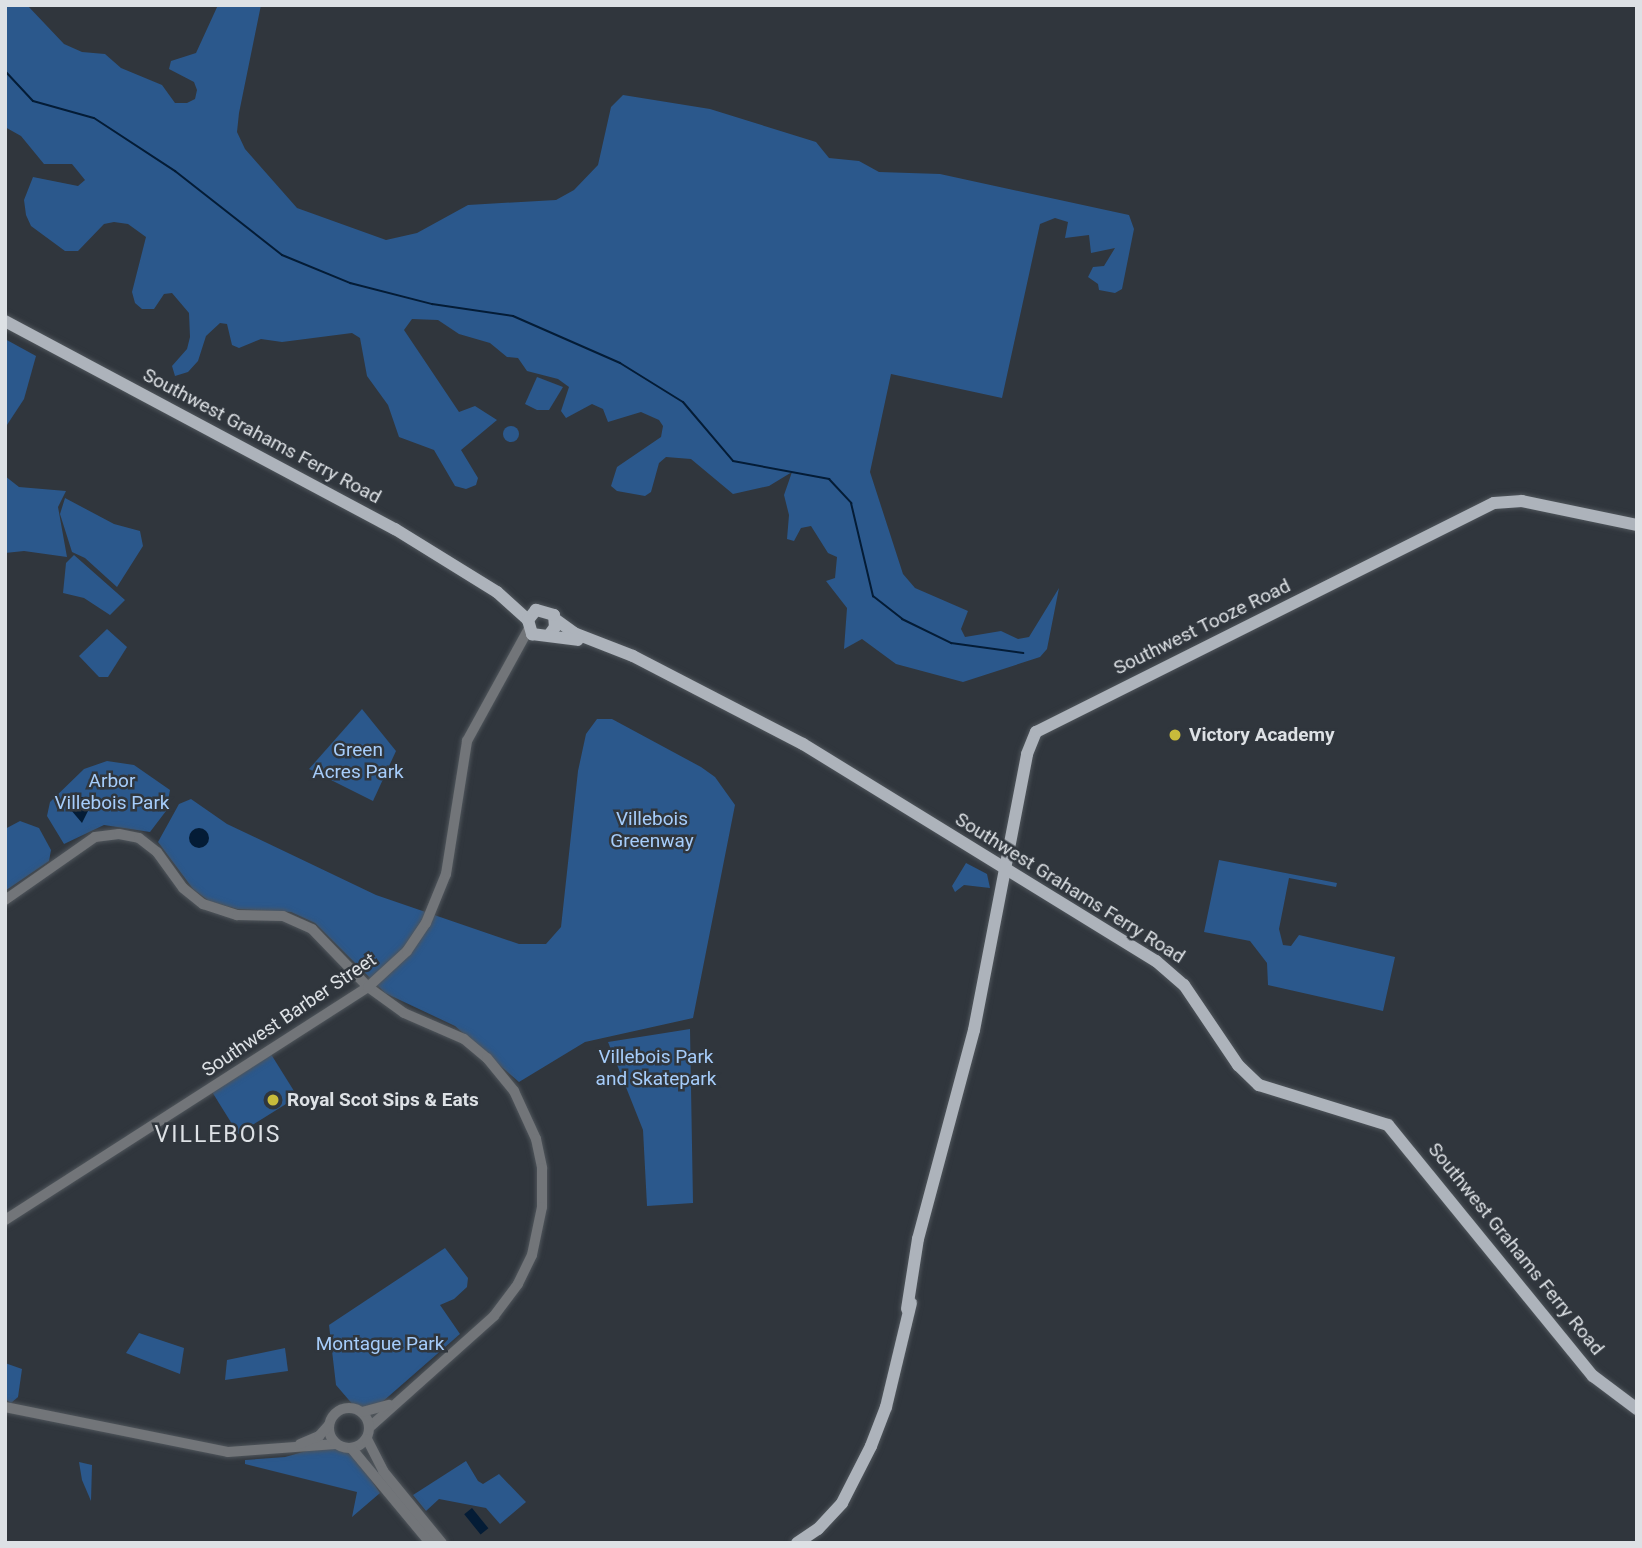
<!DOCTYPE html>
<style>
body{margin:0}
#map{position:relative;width:1642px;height:1548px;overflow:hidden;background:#30363d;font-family:Roboto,sans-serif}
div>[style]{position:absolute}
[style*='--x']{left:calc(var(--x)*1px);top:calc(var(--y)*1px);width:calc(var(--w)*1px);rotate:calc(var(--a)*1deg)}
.green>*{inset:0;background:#2b588c;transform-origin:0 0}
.round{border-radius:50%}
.water>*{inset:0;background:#041c36;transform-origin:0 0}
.stream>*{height:2px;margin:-1px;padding:0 1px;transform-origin:1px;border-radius:1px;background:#041c36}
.roads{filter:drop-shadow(0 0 2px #4f555b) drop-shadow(0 0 2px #4f555b)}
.minor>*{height:10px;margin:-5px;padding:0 5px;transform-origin:5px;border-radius:5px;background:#727579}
.minor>.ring{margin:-5px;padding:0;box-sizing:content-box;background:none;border:10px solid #727579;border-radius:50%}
.major>*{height:12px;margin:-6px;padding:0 6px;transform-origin:6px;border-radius:6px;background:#adb3bb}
.dots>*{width:19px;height:19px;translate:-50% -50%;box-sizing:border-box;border:4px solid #30363d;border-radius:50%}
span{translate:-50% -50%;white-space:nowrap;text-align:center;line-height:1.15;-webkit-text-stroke:5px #30363d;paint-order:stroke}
.street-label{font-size:19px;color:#dde1e5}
.poi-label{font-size:19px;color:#dde1e5;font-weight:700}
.left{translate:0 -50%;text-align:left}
.park-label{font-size:19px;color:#a6cdfb}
.quarter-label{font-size:23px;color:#dde1e5;letter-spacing:2px}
.frame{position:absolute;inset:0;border:7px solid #dde1e5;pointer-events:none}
</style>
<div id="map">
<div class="green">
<i style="clip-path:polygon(5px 5px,27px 5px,64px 44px,82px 52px,105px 54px,121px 68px,162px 85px,175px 103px,187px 103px,195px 99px,197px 90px,194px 82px,169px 69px,171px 61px,196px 53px,218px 5px,261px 5px,239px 113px,237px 132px,245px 149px,297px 208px,386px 240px,417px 233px,468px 205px,556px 200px,574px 190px,598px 165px,611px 107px,623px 95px,710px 109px,816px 142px,829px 158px,859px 161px,879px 172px,940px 174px,1129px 215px,1134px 229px,1122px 289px,1115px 293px,1099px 290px,1098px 284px,1088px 277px,1093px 267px,1104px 266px,1115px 248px,1091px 253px,1089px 235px,1065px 238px,1068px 222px,1055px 218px,1040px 224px,1002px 398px,891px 374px,870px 472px,903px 574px,915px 588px,968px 611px,961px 629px,965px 637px,1001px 631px,1018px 639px,1029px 637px,1059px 588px,1047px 649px,1040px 657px,963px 682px,896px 664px,862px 639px,844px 649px,847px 608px,826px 581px,835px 578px,837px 557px,828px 553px,811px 526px,801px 528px,794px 541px,787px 539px,789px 515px,784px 495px,792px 472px,769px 486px,733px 494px,691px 459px,666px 457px,659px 463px,651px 492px,645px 496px,617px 491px,611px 486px,617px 467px,661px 437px,663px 426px,659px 420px,641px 412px,608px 422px,603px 409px,592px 404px,566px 418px,561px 411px,569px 387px,558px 379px,527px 371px,518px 358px,507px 357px,490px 343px,459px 334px,438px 320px,412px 319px,404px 330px,459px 412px,475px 406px,497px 420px,461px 450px,478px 478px,476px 485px,466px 489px,455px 486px,434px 450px,399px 437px,388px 405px,367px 376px,360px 338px,352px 333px,282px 342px,261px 339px,239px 348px,232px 345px,227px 324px,220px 323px,206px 336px,198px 361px,188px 372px,175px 376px,172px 366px,187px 349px,190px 337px,189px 313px,172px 293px,164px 294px,154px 309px,142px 309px,135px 303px,132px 292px,146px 237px,128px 224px,114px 222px,104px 224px,78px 251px,65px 251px,31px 226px,26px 215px,24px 200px,33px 177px,78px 186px,85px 180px,72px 164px,44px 164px,21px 136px,5px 127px)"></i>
<i style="clip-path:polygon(5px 339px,36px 356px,24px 399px,5px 428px)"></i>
<i style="clip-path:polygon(537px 377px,563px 387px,549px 410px,537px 410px,525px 404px)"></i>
<i class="round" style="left:503px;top:426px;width:16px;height:16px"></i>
<i style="clip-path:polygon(5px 476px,19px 487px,66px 491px,58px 507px,67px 557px,24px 551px,5px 553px)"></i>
<i style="clip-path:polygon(65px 498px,114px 524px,140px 531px,143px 546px,117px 587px,85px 558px,72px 552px,60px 514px)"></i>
<i style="clip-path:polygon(74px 555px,125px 600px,110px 615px,84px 598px,63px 593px,66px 563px)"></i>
<i style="clip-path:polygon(107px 629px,127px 647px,108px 677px,99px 677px,79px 656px)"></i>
<i style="clip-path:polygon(362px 709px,396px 751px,373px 801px,309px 769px)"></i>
<i style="clip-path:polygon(597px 719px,612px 719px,701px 767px,715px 777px,735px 805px,693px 1018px,585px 1042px,519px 1082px,455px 1026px,385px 993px,315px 923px,291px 912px,237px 909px,209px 901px,193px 889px,158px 842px,179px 804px,191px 799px,227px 824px,376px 895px,519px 944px,546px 944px,561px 927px,578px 771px,586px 734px)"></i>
<i style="clip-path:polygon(107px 761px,134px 765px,170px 790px,166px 811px,150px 832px,104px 825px,64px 844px,47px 816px,50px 802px,84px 769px)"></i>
<i style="clip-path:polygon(20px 821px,39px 828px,51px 850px,49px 861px,5px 891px,5px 829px)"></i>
<i style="clip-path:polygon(1219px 860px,1337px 883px,1336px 887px,1289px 878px,1279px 929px,1283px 945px,1291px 946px,1299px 935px,1395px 957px,1383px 1011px,1268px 985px,1267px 963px,1250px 941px,1204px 932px)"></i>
<i style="clip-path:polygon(966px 863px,987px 874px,990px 888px,964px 885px,955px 892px,952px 886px)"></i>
<i style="clip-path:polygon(690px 1029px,693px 1203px,647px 1206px,643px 1130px,608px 1042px)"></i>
<i style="left:269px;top:1051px;width:54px;height:70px;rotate:58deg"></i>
<i style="clip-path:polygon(445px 1248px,468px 1278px,467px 1287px,454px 1299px,440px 1305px,460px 1334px,381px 1403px,366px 1408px,354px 1406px,336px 1385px,329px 1325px)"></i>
<i style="clip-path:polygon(139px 1333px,184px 1348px,180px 1374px,126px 1353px)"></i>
<i style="clip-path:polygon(285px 1348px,288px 1371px,225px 1380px,227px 1360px)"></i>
<i style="clip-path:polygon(5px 1363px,22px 1369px,18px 1397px,11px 1403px,5px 1399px)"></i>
<i style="clip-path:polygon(328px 1445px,353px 1454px,380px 1493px,352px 1517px,357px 1492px,245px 1464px,245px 1460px,285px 1457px)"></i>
<i style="clip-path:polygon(466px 1461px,478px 1481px,483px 1484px,499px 1474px,526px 1502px,500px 1524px,486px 1508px,439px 1499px,426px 1511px,413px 1495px)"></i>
<i style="clip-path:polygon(79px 1462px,92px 1465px,91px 1501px,82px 1480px)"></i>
</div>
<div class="water">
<i style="clip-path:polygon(82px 797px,95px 797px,82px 823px,65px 803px)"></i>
<i class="round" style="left:189px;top:828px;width:20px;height:20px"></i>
<i style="left:472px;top:1508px;width:26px;height:10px;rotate:51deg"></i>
</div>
<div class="stream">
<i style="--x:5;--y:71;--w:41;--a:47"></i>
<i style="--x:33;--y:101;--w:63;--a:15.6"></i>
<i style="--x:94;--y:118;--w:97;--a:33.2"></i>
<i style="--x:175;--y:171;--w:136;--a:38.1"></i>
<i style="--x:282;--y:255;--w:74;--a:22.4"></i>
<i style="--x:350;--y:283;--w:85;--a:14.4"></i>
<i style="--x:432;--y:304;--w:82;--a:8.4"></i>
<i style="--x:513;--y:316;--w:117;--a:23.7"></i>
<i style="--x:620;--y:363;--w:74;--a:31.8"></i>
<i style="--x:683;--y:402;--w:77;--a:49.7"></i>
<i style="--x:733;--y:461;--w:98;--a:10.6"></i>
<i style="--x:829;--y:479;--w:33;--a:47"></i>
<i style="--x:851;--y:503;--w:96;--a:76.7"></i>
<i style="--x:873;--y:596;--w:37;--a:38"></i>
<i style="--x:902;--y:619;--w:55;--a:26.1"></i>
<i style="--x:951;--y:643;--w:73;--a:7.9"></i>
</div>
<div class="roads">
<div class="minor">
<i style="--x:5;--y:900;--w:110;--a:-35"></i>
<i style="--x:95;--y:837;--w:24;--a:-7"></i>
<i style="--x:119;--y:834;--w:20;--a:11"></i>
<i style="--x:139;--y:838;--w:23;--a:38"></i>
<i style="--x:157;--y:852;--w:44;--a:54.2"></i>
<i style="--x:183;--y:888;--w:26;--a:39"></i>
<i style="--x:203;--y:904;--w:36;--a:18"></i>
<i style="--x:237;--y:915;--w:46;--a:1.2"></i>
<i style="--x:283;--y:916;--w:32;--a:24"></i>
<i style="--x:312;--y:929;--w:81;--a:46"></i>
<i style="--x:368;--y:987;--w:44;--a:35.8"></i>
<i style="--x:404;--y:1013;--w:65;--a:23.4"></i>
<i style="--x:464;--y:1039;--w:30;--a:40"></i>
<i style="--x:487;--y:1058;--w:43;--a:50.7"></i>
<i style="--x:514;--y:1091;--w:53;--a:65.4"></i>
<i style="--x:536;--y:1139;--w:30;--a:78"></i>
<i style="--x:542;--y:1168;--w:39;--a:90"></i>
<i style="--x:542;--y:1207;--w:49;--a:101.8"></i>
<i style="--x:532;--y:1255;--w:32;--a:116"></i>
<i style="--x:518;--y:1284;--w:40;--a:127"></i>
<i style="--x:494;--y:1316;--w:166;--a:138.2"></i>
<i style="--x:5;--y:1220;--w:431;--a:-32.7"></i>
<i style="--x:368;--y:987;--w:53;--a:-42.7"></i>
<i style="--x:407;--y:951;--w:34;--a:-56"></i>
<i style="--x:426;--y:923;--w:53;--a:-67.8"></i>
<i style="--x:446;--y:874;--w:135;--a:-81"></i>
<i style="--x:467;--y:741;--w:129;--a:-61.2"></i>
<i style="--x:5;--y:1407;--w:227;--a:11.4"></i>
<i style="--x:228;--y:1452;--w:108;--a:-4.2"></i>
<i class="ring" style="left:329px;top:1408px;width:30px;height:30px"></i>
<i style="--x:362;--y:1412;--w:28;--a:-15"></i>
<i style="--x:367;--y:1439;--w:36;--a:63"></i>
<i style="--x:383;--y:1471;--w:93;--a:50.7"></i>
<i style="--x:300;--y:1444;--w:21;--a:-23"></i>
<i style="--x:319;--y:1436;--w:15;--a:-48"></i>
<i style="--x:352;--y:1449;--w:122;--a:50.3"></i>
</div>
<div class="major">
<i style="--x:5;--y:321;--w:442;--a:28.1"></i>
<i style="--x:395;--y:529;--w:120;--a:31.7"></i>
<i style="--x:497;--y:592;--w:42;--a:42.1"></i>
<i style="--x:555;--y:619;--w:24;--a:36"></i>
<i style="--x:574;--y:633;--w:63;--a:21.3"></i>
<i style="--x:633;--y:656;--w:191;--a:27.4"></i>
<i style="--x:803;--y:744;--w:414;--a:31.6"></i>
<i style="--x:1156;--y:961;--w:37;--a:41"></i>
<i style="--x:1184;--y:985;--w:97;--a:56"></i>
<i style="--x:1238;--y:1065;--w:29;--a:44"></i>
<i style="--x:1259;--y:1085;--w:135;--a:17.2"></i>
<i style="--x:1388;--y:1125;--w:324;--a:50.8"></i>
<i style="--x:1593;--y:1376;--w:55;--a:36.9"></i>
<i style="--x:549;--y:635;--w:10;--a:-53"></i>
<i style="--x:555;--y:627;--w:12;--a:-95"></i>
<i style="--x:554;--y:615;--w:19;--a:-164"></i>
<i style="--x:536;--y:610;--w:13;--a:129"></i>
<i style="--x:528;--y:620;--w:15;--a:74"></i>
<i style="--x:532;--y:634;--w:46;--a:7.4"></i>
<i style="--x:907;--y:1309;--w:71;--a:-81.1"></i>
<i style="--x:918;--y:1239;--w:216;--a:-75"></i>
<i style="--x:974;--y:1030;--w:281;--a:-79.1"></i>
<i style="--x:1027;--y:754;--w:24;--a:-68"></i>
<i style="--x:1036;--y:732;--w:512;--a:-26.57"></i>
<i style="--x:1494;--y:503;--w:28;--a:-4"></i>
<i style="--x:1522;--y:501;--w:117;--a:11.8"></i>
<i style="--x:797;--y:1543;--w:25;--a:-34"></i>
<i style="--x:818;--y:1529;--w:35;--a:-47"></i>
<i style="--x:842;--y:1503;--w:64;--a:-63"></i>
<i style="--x:871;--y:1446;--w:42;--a:-69"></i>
<i style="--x:886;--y:1407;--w:107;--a:-76.5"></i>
</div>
</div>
<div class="dots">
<i style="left:1175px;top:735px;background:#c8bb3b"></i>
<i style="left:273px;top:1100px;background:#c8bb3b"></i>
</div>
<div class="street-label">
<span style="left:262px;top:436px;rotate:28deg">Southwest Grahams Ferry Road</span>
<span style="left:1202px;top:627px;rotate:-26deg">Southwest Tooze Road</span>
<span style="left:1070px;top:888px;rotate:32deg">Southwest Grahams Ferry Road</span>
<span style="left:289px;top:1015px;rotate:-34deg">Southwest Barber Street</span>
<span style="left:1516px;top:1249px;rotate:51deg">Southwest Grahams Ferry Road</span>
</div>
<div class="poi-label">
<span class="left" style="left:1189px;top:735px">Victory Academy</span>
<span class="left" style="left:287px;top:1100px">Royal Scot Sips &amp; Eats</span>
</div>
<div class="park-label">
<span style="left:358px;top:761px">Green<br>Acres Park</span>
<span style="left:112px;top:792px">Arbor<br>Villebois Park</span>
<span style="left:652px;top:830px">Villebois<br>Greenway</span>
<span style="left:656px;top:1068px">Villebois Park<br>and Skatepark</span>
<span style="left:380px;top:1344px">Montague Park</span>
</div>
<div class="quarter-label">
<span style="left:218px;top:1135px">VILLEBOIS</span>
</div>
<div class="frame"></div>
</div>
